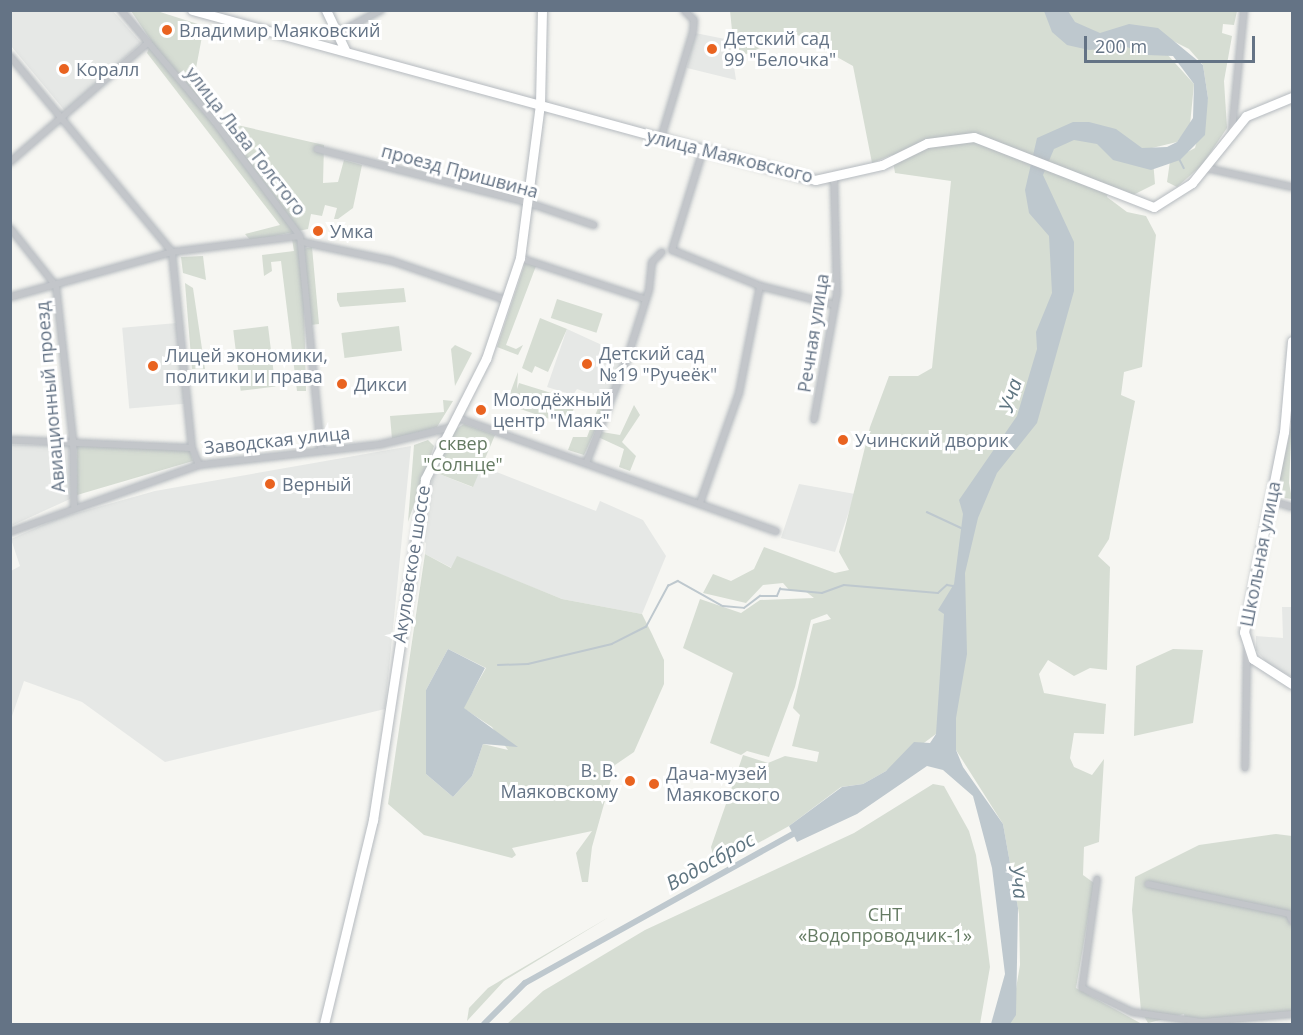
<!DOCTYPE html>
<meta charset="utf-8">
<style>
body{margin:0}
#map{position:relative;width:1303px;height:1035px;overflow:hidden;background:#f6f6f2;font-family:"Open Sans",sans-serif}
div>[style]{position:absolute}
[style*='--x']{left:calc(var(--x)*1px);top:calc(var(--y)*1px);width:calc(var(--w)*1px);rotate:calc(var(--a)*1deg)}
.built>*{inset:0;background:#e6e8e6;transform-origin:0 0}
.green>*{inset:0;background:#d6ddd3;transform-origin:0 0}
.water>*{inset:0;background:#bec8ce}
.stream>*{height:1.5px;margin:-0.75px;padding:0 0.75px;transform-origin:0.75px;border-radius:0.75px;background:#bec8ce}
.canal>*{height:6px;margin:-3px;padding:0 3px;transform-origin:3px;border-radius:3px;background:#bec8ce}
.roads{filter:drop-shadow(0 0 2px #b5babf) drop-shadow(0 0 2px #b5babf)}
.street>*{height:6px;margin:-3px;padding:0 3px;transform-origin:3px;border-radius:3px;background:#c3c6ca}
.secondary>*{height:9px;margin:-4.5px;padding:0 4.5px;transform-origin:4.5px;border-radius:4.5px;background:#fff}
.dots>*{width:16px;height:16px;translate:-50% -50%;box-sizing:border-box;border:3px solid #fff;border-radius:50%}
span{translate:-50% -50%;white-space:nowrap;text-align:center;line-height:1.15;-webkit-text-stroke:6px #fff;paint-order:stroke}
.poi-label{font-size:18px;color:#647385}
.left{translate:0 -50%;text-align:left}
.right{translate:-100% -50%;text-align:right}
.street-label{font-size:18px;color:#647385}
.park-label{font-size:18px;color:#657b63}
.water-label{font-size:20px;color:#5f7581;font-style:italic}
.frame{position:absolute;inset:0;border:12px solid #647385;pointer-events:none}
.scale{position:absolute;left:1084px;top:36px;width:171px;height:27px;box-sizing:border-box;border:3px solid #647385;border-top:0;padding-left:8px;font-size:18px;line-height:21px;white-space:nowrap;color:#647385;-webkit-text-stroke:4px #fff;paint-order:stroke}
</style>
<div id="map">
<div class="built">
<i style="clip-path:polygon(10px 11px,113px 11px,141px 43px,65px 111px,11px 46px)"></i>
<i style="clip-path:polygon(695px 33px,730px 40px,736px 80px,687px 68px)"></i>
<i style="left:177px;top:323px;width:81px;height:55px;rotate:85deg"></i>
<i style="clip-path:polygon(567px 329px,626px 356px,609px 400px,577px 389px,573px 395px,547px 387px)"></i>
<i style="clip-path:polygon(10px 445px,69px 445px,70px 499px,11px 526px)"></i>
<i style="clip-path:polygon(411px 446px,385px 709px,165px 762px,82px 702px,24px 681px,11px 719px,11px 571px,20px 566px,11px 539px,59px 518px,155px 491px)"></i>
<i style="clip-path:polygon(481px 466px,596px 511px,600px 501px,643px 520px,666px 556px,642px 614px,562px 599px,457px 557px,452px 568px,425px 554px,426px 543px,419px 539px,434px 472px,472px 487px)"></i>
<i style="clip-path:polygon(799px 484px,855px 494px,835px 552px,781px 538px)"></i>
<i style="clip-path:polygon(1282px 607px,1292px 607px,1292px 677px,1270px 666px,1256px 650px,1256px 636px,1283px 638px)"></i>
</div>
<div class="green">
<i style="clip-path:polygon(131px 11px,157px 11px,204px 26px,193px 84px,224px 122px,324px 145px,323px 183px,338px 182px,344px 160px,362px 165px,353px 208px,338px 219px,334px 219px,337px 208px,325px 205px,322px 216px,311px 214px,308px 229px,251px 241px,245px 234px,280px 225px,147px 53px,152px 42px)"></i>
<i style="clip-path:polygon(730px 11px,1237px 11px,1234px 25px,1223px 24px,1222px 33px,1232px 36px,1224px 81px,1227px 128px,1202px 165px,1177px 187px,1167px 182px,1170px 161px,1195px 148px,1208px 98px,1203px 65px,1189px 49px,1169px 39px,1166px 53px,1194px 84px,1190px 125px,1177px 142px,1152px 148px,1155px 184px,1133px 195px,1109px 185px,1107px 197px,1127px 212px,1146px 216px,1156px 235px,1142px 367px,1124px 372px,1121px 395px,1135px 401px,1109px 539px,1098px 556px,1110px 567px,1107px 670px,1090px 668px,1074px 676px,1048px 660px,1039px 674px,1044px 693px,1106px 704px,1104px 734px,1074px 733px,1070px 758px,1074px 767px,1092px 775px,1104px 759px,1099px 842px,1084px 847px,1083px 875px,1094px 883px,1076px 988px,1142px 1024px,1010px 1024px,1020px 965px,1019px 914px,1003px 824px,956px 750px,936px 734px,886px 771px,863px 784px,841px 787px,789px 826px,673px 890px,675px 877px,715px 862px,711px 847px,743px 755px,768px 763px,785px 756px,817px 762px,819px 752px,792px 746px,800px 715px,793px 708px,813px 624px,831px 619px,827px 614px,811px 620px,795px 687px,769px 757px,747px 751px,741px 755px,710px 743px,733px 673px,683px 648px,700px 599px,741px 613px,760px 600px,814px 598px,805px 591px,790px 591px,783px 583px,763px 585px,746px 603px,703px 593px,713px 574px,731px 581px,754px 569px,764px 547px,835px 573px,849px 570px,839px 552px,870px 427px,889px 376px,918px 376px,932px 368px,951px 181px,895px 173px,892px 155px,872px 163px,853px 66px,794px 33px,735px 59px)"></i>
<i style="clip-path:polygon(292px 239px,302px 240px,303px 249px,312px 247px,319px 324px,310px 325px,303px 264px,306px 391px,297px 391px,281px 261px,271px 262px,272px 271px,264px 276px,262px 255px,294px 251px)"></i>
<i style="clip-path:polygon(203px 256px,206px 280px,183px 273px,181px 257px)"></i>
<i style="clip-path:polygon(525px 263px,536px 266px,506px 345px,516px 349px,523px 345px,518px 355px,497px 347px)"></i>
<i style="clip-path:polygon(185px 283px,193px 288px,205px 369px,192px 369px)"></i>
<i style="clip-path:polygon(404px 288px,406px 302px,340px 307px,337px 300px,337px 293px)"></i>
<i style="left:557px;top:299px;width:48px;height:20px;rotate:18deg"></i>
<i style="clip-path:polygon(540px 318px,567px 329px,548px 372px,535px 366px,532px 373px,522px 368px)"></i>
<i style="left:268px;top:326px;width:61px;height:35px;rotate:83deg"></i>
<i style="left:399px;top:326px;width:25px;height:58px;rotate:83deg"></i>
<i style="clip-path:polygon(455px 345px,472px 353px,455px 386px,451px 349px)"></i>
<i style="clip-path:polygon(518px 372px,517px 389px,519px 383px,577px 401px,567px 425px,506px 404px)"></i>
<i style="clip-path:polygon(583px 398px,607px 404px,584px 455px,568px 450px,573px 437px,587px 437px,598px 408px)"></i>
<i style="clip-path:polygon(443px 400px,453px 401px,437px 427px,392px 439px,390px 416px,444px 412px)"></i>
<i style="clip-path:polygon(634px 405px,640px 415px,622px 442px,636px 456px,630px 471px,619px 467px,624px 449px,598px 437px,602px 432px,620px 435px)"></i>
<i style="clip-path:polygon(1292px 421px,1289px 483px,1292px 499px,1276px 497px)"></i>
<i style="clip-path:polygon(464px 424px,495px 435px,473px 487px,434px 472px,451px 432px)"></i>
<i style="clip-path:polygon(428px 440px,434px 446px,408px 522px,414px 445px)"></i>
<i style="clip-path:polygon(77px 443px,190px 451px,193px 461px,77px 495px)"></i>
<i style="clip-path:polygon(evenodd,425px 554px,451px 568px,457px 556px,562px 599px,642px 614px,652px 634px,664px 660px,664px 684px,634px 752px,615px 765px,592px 847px,588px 882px,582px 882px,576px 853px,592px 831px,512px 848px,516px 855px,512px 858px,424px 835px,388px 804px,425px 554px,448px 649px,486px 668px,463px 708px,492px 727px,508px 750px,483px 744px,472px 776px,453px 797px,426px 774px,426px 690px,448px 649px)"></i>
<i style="clip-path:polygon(1173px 649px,1203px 650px,1193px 723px,1134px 736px,1136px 666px)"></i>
<i style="clip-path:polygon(933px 784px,944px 786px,969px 831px,976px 855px,990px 967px,980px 1024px,507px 1024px,543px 991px,645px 930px,854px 833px)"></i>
<i style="clip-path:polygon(1276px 834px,1292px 836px,1292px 1016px,1186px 1024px,1184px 1014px,1148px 1023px,1141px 1011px,1132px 910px,1135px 877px,1199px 845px)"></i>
<i style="clip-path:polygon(609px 917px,504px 981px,467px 1021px,469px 1008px,488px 988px)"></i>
</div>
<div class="water">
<i style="clip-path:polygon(1044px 11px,1068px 11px,1075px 22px,1100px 33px,1129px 24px,1158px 28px,1203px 65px,1208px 98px,1205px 135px,1180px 160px,1151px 170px,1113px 160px,1097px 144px,1074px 140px,1054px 149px,1043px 175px,1074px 242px,1074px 291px,1037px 423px,997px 473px,978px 518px,965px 573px,967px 654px,956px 718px,956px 750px,963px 767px,1003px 824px,1018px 908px,1016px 1015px,1010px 1024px,991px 1024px,1005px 974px,992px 868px,973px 796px,943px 770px,927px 766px,857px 814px,797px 842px,789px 826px,842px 787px,863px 784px,886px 771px,914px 742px,930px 743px,936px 734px,944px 614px,938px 610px,954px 584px,963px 514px,959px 500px,1017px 416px,1037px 349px,1036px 332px,1052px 293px,1049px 236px,1029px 213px,1025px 190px,1037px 138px,1073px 122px,1089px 122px,1116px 129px,1142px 148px,1167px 147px,1177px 142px,1193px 118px,1194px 84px,1173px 56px,1147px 55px,1127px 47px,1089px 50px,1067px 45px,1052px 32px)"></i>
<i style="clip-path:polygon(448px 649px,485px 668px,464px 708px,518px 747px,483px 744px,472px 776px,453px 797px,426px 774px,426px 690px)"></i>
</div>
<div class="stream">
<i style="--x:1180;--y:160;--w:9;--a:63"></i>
<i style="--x:927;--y:512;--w:38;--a:25"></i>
<i style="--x:498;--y:665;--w:30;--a:-2"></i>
<i style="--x:528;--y:664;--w:86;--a:-13.4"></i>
<i style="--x:612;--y:644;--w:38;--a:-27"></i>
<i style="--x:646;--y:627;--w:47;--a:-61.8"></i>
<i style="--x:668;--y:586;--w:11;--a:-27"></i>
<i style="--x:678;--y:581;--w:51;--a:29.1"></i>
<i style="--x:723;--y:606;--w:21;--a:5"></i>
<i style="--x:744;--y:608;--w:20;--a:-37"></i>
<i style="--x:760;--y:596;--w:17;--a:0"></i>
<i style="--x:777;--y:596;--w:8;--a:-67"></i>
<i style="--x:780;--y:589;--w:42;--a:5.4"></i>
<i style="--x:822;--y:593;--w:23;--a:-20"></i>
<i style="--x:844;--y:585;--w:94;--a:4.9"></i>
<i style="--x:938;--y:593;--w:12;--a:-42"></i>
<i style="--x:947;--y:585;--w:6;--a:9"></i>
</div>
<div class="canal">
<i style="--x:484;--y:1024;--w:58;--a:-45"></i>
<i style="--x:525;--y:983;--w:312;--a:-29.1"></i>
</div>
<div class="roads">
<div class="street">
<i style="--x:121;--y:10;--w:146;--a:50"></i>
<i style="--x:215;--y:122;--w:142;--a:53.3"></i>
<i style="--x:300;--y:236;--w:215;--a:84.4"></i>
<i style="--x:338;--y:33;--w:49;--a:-28.1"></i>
<i style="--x:10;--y:56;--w:254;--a:50.4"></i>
<i style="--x:172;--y:252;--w:197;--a:84.2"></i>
<i style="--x:1232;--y:130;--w:121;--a:-84.3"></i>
<i style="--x:661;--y:138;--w:111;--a:-73.2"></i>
<i style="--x:693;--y:32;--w:12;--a:-85"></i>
<i style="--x:694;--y:20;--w:14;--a:-135"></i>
<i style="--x:317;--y:149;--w:212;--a:14.2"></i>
<i style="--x:523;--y:201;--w:75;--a:18.7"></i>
<i style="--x:703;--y:150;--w:105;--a:107.2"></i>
<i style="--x:672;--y:250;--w:95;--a:22.2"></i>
<i style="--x:760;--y:286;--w:77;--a:14.2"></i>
<i style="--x:10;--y:162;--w:182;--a:-40.8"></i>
<i style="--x:1206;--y:168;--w:88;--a:12.5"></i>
<i style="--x:10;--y:228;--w:74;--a:51.6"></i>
<i style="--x:56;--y:286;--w:155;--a:83.7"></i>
<i style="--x:73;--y:440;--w:67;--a:89.1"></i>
<i style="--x:302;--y:242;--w:92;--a:11.9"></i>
<i style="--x:392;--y:261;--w:120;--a:18.9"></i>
<i style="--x:520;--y:258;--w:132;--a:18.2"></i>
<i style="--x:10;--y:297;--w:168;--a:-15.5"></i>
<i style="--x:172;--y:252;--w:129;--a:-7.1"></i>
<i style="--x:455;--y:417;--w:341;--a:19.6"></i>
<i style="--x:814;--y:420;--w:129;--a:-79.7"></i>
<i style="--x:837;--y:293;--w:115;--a:-91.5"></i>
<i style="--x:10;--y:440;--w:182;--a:2.5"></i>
<i style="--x:192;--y:448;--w:18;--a:68"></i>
<i style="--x:587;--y:461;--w:110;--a:-68.6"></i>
<i style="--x:627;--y:359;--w:72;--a:-72.3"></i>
<i style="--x:649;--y:290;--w:28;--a:-84"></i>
<i style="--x:652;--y:262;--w:14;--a:-45"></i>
<i style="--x:1269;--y:500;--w:24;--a:17"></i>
<i style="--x:700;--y:503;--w:117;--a:-70.5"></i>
<i style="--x:739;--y:393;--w:109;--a:-78.9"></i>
<i style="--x:10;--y:532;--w:201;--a:-19.5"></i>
<i style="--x:199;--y:465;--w:184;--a:-6.5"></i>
<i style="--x:382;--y:444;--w:68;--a:-13.6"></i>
<i style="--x:1245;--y:768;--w:119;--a:-89"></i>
<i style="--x:1097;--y:879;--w:110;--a:97.8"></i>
<i style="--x:1082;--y:988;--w:55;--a:25.6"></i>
<i style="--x:1132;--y:1012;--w:71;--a:8.1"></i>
<i style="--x:1202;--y:1022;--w:90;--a:-5.1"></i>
<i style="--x:1148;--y:884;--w:144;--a:12"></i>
<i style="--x:1289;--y:914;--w:8;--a:67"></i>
</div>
<div class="secondary">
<i style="--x:192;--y:10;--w:646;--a:15.26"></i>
<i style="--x:815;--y:180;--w:69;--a:-12.6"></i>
<i style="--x:882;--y:165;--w:50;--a:-26.1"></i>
<i style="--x:927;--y:143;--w:47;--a:-7.3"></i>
<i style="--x:974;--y:137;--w:193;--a:21.3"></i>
<i style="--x:1154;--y:207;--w:45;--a:-32.3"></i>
<i style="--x:1192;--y:183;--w:86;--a:-51.1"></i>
<i style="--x:1246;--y:116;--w:50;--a:-22.4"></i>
<i style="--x:326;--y:10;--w:44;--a:64.6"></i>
<i style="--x:1292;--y:341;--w:91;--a:95"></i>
<i style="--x:1284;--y:432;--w:204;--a:101.3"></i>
<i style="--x:1244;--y:632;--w:28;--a:72"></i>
<i style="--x:1253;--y:659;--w:46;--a:32.7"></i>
<i style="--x:324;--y:1024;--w:210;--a:-76.5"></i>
<i style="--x:373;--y:820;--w:345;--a:-81.3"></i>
<i style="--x:425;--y:479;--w:135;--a:-63.1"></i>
<i style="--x:486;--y:359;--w:107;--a:-71.4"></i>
<i style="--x:520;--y:258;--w:154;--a:-82.6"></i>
<i style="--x:540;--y:105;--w:95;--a:-88.8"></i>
</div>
</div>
<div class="dots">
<i style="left:167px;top:30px;background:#e96320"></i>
<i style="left:712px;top:49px;background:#e96320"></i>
<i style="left:64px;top:69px;background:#e96320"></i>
<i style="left:318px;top:231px;background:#e96320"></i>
<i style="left:587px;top:364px;background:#e96320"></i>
<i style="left:153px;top:366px;background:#e96320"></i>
<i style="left:342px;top:384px;background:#e96320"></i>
<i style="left:481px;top:410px;background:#e96320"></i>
<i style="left:843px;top:440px;background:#e96320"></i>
<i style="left:270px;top:484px;background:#e96320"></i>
<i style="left:630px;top:781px;background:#e96320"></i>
<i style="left:654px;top:784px;background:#e96320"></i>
</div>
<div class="poi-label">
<span class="left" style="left:179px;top:30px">Владимир Маяковский</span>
<span class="left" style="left:724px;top:49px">Детский сад<br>99 "Белочка"</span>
<span class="left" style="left:76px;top:69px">Коралл</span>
<span class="left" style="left:330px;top:231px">Умка</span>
<span class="left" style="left:599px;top:364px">Детский сад<br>№19 "Ручеёк"</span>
<span class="left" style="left:165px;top:366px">Лицей экономики,<br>политики и права</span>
<span class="left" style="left:354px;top:384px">Дикси</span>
<span class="left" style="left:493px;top:410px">Молодёжный<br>центр "Маяк"</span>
<span class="left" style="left:855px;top:440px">Учинский дворик</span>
<span class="left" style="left:282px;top:484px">Верный</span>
<span class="right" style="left:618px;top:781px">В. В.<br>Маяковскому</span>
<span class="left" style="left:666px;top:784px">Дача-музей<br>Маяковского</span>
</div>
<div class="street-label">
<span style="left:246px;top:141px;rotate:52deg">улица Льва Толстого</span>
<span style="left:730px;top:156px;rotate:14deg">улица Маяковского</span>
<span style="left:460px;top:171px;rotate:15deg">проезд Пришвина</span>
<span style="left:813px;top:333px;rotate:-81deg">Речная улица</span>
<span style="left:50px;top:397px;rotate:-95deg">Авиационный проезд</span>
<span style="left:277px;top:440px;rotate:-6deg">Заводская улица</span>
<span style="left:1260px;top:554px;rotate:-79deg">Школьная улица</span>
<span style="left:411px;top:564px;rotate:-81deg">Акуловское шоссе</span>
</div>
<div class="park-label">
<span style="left:463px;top:454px">сквер<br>"Солнце"</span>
<span style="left:885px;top:925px">СНТ<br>«Водопроводчик-1»</span>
</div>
<div class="water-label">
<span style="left:1010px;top:395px;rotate:-72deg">Уча</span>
<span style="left:710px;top:861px;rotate:-29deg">Водосброс</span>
<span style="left:1019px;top:882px;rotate:81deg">Уча</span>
</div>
<div class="frame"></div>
<div class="scale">200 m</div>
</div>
